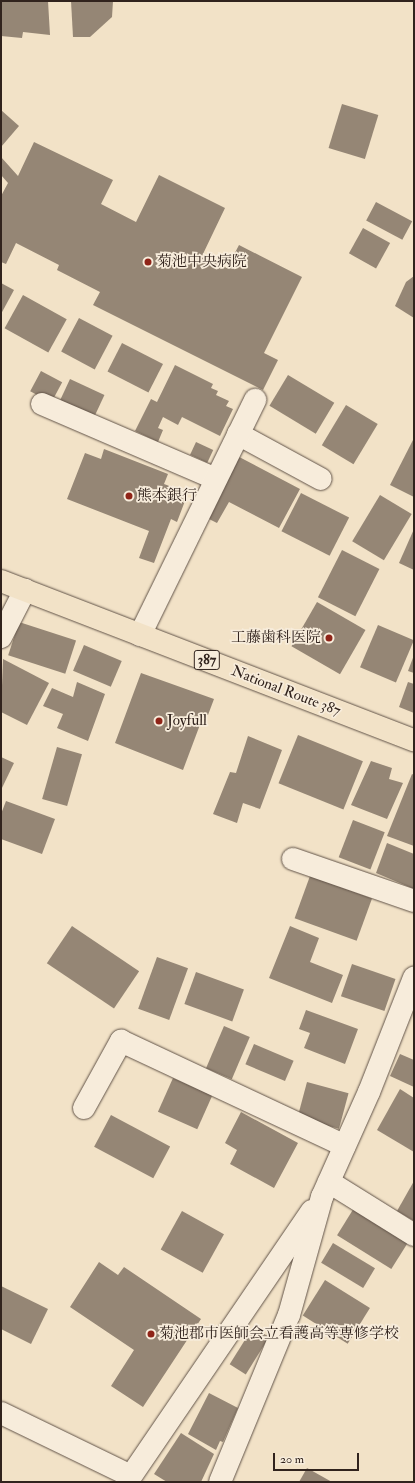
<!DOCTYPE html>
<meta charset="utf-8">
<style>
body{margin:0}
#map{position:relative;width:415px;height:1483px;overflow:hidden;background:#f2e2c7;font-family:"IM FELL Double Pica","Noto Serif JP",serif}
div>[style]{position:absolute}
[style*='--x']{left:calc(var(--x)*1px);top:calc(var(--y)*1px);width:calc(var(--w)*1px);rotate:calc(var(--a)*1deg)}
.building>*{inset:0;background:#958675;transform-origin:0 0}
.roads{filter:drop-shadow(0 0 1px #615348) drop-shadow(0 0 1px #615348)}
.minor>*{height:22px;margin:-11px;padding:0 11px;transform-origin:11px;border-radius:11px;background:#f7ecdb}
.highway>*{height:22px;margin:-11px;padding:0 11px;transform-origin:11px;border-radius:11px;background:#f2e2c7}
.dots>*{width:11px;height:11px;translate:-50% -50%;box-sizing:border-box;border:2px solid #f7ecdb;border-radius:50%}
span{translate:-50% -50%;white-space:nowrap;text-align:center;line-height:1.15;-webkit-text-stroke:3.5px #f7ecdb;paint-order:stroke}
.shield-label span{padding:1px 3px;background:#f7ecdb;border:1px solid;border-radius:3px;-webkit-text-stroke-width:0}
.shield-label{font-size:14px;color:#31231d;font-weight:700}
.poi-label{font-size:15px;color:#31231d}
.left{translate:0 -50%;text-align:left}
.right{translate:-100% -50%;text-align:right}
.street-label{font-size:15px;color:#31231d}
.frame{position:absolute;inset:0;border:2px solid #31231d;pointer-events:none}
.scale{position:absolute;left:273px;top:1453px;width:86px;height:18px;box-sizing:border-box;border:2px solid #31231d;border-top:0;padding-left:5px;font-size:12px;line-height:14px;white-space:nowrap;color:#31231d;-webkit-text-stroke:3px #f7ecdb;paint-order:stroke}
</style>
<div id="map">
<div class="building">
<i style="clip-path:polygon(1px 1px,48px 1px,50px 35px,23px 32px,22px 38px,1px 36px)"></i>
<i style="clip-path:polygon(71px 1px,113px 1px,112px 17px,90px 37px,73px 37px)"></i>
<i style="left:342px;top:104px;width:38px;height:46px;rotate:17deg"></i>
<i style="clip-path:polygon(1px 110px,19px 126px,1px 147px)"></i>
<i style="clip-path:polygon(34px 142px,113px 180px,101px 204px,136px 222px,159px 175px,225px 208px,202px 256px,227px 268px,239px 245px,302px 277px,264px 353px,278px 360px,263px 390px,93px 305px,100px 292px,57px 270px,59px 265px,16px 243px,6px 264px,1px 262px,1px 196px,8px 183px,1px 175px,1px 157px,18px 176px)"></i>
<i style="left:376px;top:202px;width:41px;height:21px;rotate:28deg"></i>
<i style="left:363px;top:228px;width:31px;height:29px;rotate:29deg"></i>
<i style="clip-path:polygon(414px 276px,414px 318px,395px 306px,406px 282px)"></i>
<i style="clip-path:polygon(1px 283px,14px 290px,1px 314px)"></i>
<i style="left:23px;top:295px;width:50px;height:38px;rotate:29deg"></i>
<i style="left:79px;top:318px;width:38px;height:38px;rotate:28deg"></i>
<i style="left:122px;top:343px;width:46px;height:32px;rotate:27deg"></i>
<i style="clip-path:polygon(175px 365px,213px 384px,211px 388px,218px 391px,216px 395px,229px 401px,226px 406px,233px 409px,220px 436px,182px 417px,178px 425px,163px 417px,158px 428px,163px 430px,158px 442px,135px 431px,151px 399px,157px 402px)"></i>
<i style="left:41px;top:371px;width:24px;height:23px;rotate:28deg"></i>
<i style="left:288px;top:375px;width:54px;height:36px;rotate:31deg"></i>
<i style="left:70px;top:379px;width:38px;height:30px;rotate:25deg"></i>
<i style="left:346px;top:405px;width:37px;height:47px;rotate:31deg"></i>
<i style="clip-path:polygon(414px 438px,414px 497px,390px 485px)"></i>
<i style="left:196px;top:442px;width:19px;height:14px;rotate:25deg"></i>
<i style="clip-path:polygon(222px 448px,300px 489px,279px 528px,229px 502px,217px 523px,191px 510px)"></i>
<i style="clip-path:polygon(104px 449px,168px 474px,164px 484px,188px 493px,177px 522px,171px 519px,154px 563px,139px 558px,149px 531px,67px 499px,85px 453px,101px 459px)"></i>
<i style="left:301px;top:493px;width:54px;height:43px;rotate:27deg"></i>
<i style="left:380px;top:495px;width:37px;height:54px;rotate:31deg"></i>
<i style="clip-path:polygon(414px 529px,414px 570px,399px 563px)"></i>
<i style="left:342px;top:550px;width:42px;height:53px;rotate:27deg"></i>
<i style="left:317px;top:602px;width:56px;height:51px;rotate:30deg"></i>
<i style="left:19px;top:622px;width:60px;height:35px;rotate:18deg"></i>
<i style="left:378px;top:625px;width:39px;height:46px;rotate:23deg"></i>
<i style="left:84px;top:645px;width:41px;height:28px;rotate:23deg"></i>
<i style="clip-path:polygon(414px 655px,414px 673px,408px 671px)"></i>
<i style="clip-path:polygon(3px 659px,49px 683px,27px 725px,1px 712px)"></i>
<i style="clip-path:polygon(141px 673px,214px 699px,208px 715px,204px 714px,183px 770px,115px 743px)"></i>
<i style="clip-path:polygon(77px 682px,105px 694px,88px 741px,57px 728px,63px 714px,43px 706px,52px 688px,73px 697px)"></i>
<i style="clip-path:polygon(408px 682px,414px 684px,414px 713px,399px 707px)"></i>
<i style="left:298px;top:735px;width:70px;height:52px;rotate:22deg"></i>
<i style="clip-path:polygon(248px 736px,282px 750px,260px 809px,243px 803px,237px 823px,213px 814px,230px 772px,236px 773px)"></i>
<i style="left:57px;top:747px;width:26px;height:54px;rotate:16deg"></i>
<i style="clip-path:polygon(1px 757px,14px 763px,1px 790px)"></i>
<i style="clip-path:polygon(371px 761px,392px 768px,389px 779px,403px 783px,387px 819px,351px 805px)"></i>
<i style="clip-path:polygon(412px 774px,414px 775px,414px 846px,387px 836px)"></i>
<i style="clip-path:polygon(6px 801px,55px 819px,42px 854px,1px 839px,1px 814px)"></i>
<i style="left:353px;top:820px;width:34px;height:40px;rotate:21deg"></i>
<i style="clip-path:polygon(387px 843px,414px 854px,414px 889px,376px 873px)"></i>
<i style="left:310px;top:876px;width:66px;height:45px;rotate:20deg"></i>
<i style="left:72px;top:926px;width:81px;height:45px;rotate:34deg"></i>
<i style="clip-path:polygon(290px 926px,319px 938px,310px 962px,343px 975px,332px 1003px,269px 978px)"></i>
<i style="left:157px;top:957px;width:33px;height:55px;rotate:20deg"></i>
<i style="left:352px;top:964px;width:46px;height:34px;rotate:19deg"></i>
<i style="left:196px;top:972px;width:51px;height:34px;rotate:20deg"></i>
<i style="clip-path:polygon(306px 1010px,358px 1029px,345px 1064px,304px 1048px,310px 1033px,299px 1029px)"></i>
<i style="left:224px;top:1026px;width:28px;height:46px;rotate:23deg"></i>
<i style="left:254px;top:1044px;width:43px;height:22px;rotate:23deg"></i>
<i style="clip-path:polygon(400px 1054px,414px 1060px,414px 1087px,390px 1076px)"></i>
<i style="left:173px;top:1078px;width:43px;height:37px;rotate:24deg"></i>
<i style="left:307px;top:1082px;width:43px;height:37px;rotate:15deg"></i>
<i style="clip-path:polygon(400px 1089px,414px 1098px,414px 1152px,377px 1130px)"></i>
<i style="clip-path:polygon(241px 1112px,298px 1143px,274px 1188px,230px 1164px,237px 1150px,225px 1143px)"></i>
<i style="left:111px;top:1115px;width:67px;height:36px;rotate:28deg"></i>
<i style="clip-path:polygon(414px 1181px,414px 1221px,397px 1211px)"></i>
<i style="left:354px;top:1208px;width:64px;height:32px;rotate:32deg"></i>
<i style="left:182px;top:1211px;width:48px;height:44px;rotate:29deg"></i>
<i style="left:333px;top:1243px;width:49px;height:23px;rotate:31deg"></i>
<i style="clip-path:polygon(99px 1262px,118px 1275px,124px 1267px,201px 1319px,143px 1407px,111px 1386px,134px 1350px,70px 1307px)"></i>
<i style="left:325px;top:1280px;width:53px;height:42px;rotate:32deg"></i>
<i style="clip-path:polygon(1px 1286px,48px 1309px,31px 1344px,1px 1329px)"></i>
<i style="left:253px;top:1327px;width:19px;height:44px;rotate:32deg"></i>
<i style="clip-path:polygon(209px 1393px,238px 1408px,223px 1442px,220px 1441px,216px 1450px,188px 1434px)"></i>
<i style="clip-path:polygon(181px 1433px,214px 1454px,201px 1482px,167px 1482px,154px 1474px)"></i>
<i style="clip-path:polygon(307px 1468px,332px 1482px,299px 1482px)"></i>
</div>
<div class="roads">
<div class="minor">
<i style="--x:42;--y:404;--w:189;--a:23.3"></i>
<i style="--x:238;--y:434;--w:94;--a:28.5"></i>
<i style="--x:140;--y:635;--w:262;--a:-63.9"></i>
<i style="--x:1;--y:637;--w:53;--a:-62.9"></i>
<i style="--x:293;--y:859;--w:128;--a:19.1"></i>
<i style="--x:84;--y:1108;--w:77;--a:-61.1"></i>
<i style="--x:121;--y:1041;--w:247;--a:25.1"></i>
<i style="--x:329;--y:1182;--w:100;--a:31.9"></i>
<i style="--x:1;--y:1413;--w:144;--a:25.9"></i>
<i style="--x:127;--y:1482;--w:328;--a:-55.7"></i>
<i style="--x:220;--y:1482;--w:181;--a:-67.6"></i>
<i style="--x:289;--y:1315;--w:123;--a:-74.4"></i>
<i style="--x:322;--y:1197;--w:115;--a:-65.9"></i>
<i style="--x:369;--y:1092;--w:123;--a:-68.5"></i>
</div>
<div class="highway">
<i style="--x:1;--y:581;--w:443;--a:21.1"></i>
</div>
</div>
<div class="dots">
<i style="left:148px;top:262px;background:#8f2418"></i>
<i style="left:129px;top:496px;background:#8f2418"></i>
<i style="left:329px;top:638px;background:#8f2418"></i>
<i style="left:159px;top:721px;background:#8f2418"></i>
<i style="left:151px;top:1334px;background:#8f2418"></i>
</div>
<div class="shield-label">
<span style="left:207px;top:660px">387</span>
</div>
<div class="poi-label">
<span class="left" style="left:157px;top:262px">菊池中央病院</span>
<span class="left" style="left:137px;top:496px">熊本銀行</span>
<span class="right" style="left:321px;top:638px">工藤歯科医院</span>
<span class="left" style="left:167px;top:721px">Joyfull</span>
<span class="left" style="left:159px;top:1334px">菊池郡市医師会立看護高等専修学校</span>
</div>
<div class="street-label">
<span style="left:286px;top:691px;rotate:21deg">National Route 387</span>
</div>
<div class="frame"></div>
<div class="scale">20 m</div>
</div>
